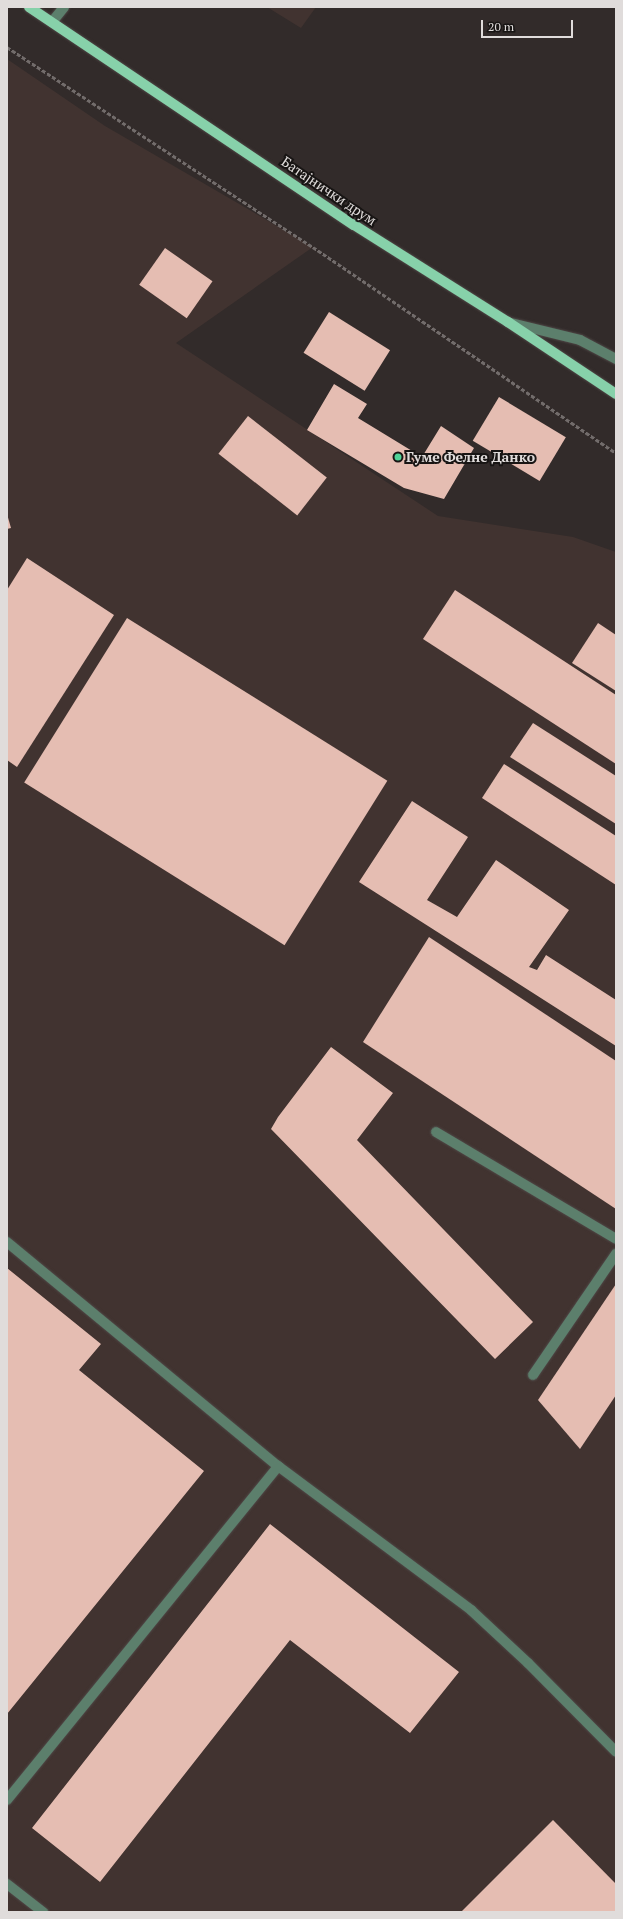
<!DOCTYPE html>
<meta charset="utf-8">
<style>
body{margin:0}
#map{position:relative;width:623px;height:1919px;overflow:hidden;background:#322b2a;font-family:"PT Serif",serif}
div>[style]{position:absolute}
[style*='--x']{left:calc(var(--x)*1px);top:calc(var(--y)*1px);width:calc(var(--w)*1px);rotate:calc(var(--a)*1deg)}
.built>*{inset:0;background:#413330}
.building>*{inset:0;background:#e5bdb2;transform-origin:0 0}
.path>*{height:2.5px;margin-top:-1.25px;transform-origin:0;background:repeating-linear-gradient(90deg,#726c6b 0 4px,transparent 0 6px)}
.roads{filter:drop-shadow(0 0 1px #4e4746) drop-shadow(0 0 1px #4e4746)}
.minor>*{height:10px;margin:-5px;padding:0 5px;transform-origin:5px;border-radius:5px;background:#5c7f6c}
.major>*{height:10px;margin:-5px;padding:0 5px;transform-origin:5px;border-radius:5px;background:#87d1aa}
.dots>*{width:11px;height:11px;translate:-50% -50%;box-sizing:border-box;border:2px solid #181514;border-radius:50%}
span{translate:-50% -50%;white-space:nowrap;text-align:center;line-height:1.15;-webkit-text-stroke:4px #181514;paint-order:stroke}
.street-label{font-size:14px;color:#e0dcdb}
.poi-label{font-size:14px;color:#e0dcdb;font-weight:700}
.left{translate:0 -50%;text-align:left}
.frame{position:absolute;inset:0;border:8px solid #e0dcdb;pointer-events:none}
.scale{position:absolute;left:481px;top:20px;width:92px;height:18px;box-sizing:border-box;border:2px solid #e0dcdb;border-top:0;padding-left:5px;font-size:12px;line-height:14px;white-space:nowrap;color:#e0dcdb;-webkit-text-stroke:3px #181514;paint-order:stroke}
</style>
<div id="map">
<div class="built">
<i style="clip-path:polygon(267px 7px,316px 7px,301px 28px)"></i>
<i style="clip-path:polygon(7px 59px,105px 126px,313px 247px,176px 343px,438px 516px,573px 537px,616px 552px,616px 1912px,7px 1912px)"></i>
</div>
<div class="building">
<i style="left:165px;top:248px;width:58px;height:45px;rotate:35deg"></i>
<i style="left:329px;top:312px;width:72px;height:48px;rotate:32deg"></i>
<i style="clip-path:polygon(334px 384px,367px 404px,358px 418px,422px 457px,441px 426px,474px 448px,444px 499px,404px 488px,307px 430px)"></i>
<i style="left:499px;top:397px;width:78px;height:51px;rotate:31deg"></i>
<i style="left:248px;top:416px;width:100px;height:48px;rotate:38deg"></i>
<i style="clip-path:polygon(7px 514px,11px 528px,7px 529px)"></i>
<i style="clip-path:polygon(27px 558px,114px 615px,17px 767px,7px 760px,7px 590px)"></i>
<i style="clip-path:polygon(455px 590px,616px 695px,616px 764px,423px 639px)"></i>
<i style="left:127px;top:618px;width:307px;height:194px;rotate:32deg"></i>
<i style="clip-path:polygon(598px 623px,616px 635px,616px 691px,572px 663px)"></i>
<i style="clip-path:polygon(533px 723px,616px 776px,616px 824px,510px 757px)"></i>
<i style="clip-path:polygon(504px 764px,616px 836px,616px 885px,482px 798px)"></i>
<i style="clip-path:polygon(412px 801px,468px 837px,427px 900px,457px 917px,496px 860px,569px 910px,529px 967px,537px 970px,546px 955px,616px 1000px,616px 1046px,359px 882px)"></i>
<i style="clip-path:polygon(429px 937px,616px 1061px,616px 1209px,363px 1042px)"></i>
<i style="clip-path:polygon(331px 1047px,393px 1093px,357px 1140px,533px 1322px,495px 1359px,271px 1129px,278px 1117px)"></i>
<i style="clip-path:polygon(7px 1268px,101px 1344px,79px 1370px,204px 1471px,7px 1714px)"></i>
<i style="clip-path:polygon(616px 1284px,616px 1395px,580px 1449px,538px 1400px)"></i>
<i style="clip-path:polygon(270px 1524px,459px 1672px,410px 1733px,290px 1640px,100px 1882px,32px 1828px)"></i>
<i style="clip-path:polygon(553px 1820px,616px 1884px,616px 1912px,461px 1912px)"></i>
</div>
<div class="path">
<i style="--x:7;--y:47;--w:366;--a:33.2"></i>
<i style="--x:313;--y:247;--w:366;--a:34.2"></i>
</div>
<div class="roads">
<div class="minor">
<i style="--x:52;--y:22;--w:19;--a:-51"></i>
<i style="--x:511;--y:323;--w:71;--a:13.8"></i>
<i style="--x:580;--y:340;--w:41;--a:27.8"></i>
<i style="--x:436;--y:1132;--w:209;--a:30.7"></i>
<i style="--x:7;--y:1242;--w:352;--a:39.6"></i>
<i style="--x:278;--y:1466;--w:241;--a:36.7"></i>
<i style="--x:471;--y:1610;--w:78;--a:42.9"></i>
<i style="--x:528;--y:1663;--w:125;--a:45.3"></i>
<i style="--x:533;--y:1375;--w:147;--a:-55.6"></i>
<i style="--x:7;--y:1800;--w:430;--a:-50.9"></i>
<i style="--x:7;--y:1884;--w:46;--a:37.9"></i>
</div>
<div class="major">
<i style="--x:29;--y:7;--w:391;--a:33.9"></i>
<i style="--x:354;--y:225;--w:182;--a:32.2"></i>
<i style="--x:508;--y:322;--w:130;--a:33.7"></i>
</div>
</div>
<div class="dots">
<i style="left:398px;top:457px;background:#50d398"></i>
</div>
<div class="street-label">
<span style="left:329px;top:191px;rotate:34deg">Батајнички друм</span>
</div>
<div class="poi-label">
<span class="left" style="left:406px;top:457px">Гуме Фелне Данко</span>
</div>
<div class="frame"></div>
<div class="scale">20 m</div>
</div>
